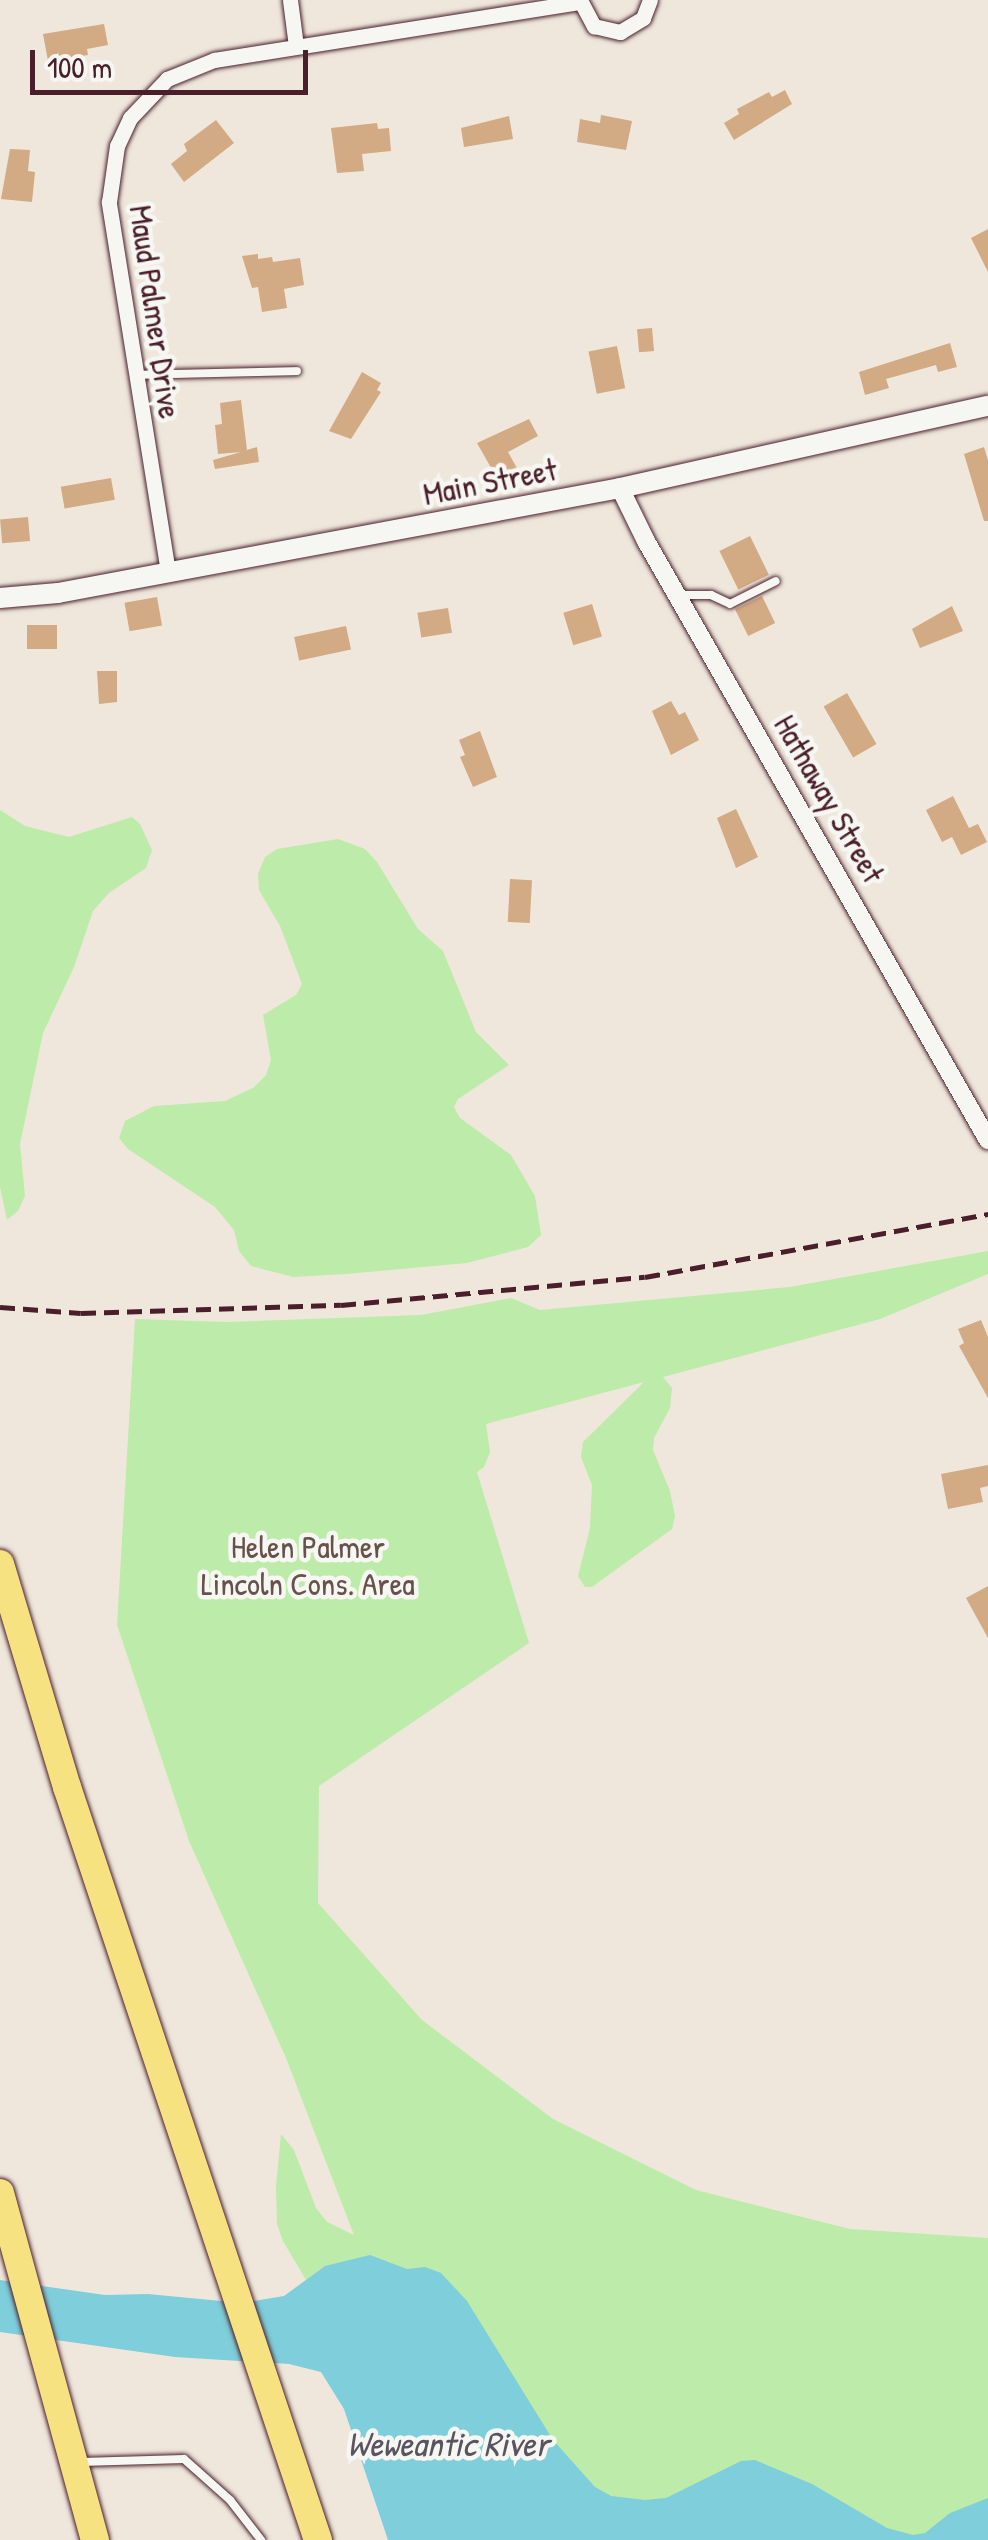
<!DOCTYPE html>
<style>
body{margin:0}
#map{position:relative;width:988px;height:2540px;overflow:hidden;background:#efe7dc;font-family:"Patrick Hand",sans-serif}
div>[style]{position:absolute}
[style*='--x']{left:calc(var(--x)*1px);top:calc(var(--y)*1px);width:calc(var(--w)*1px);rotate:calc(var(--a)*1deg)}
.green>*{inset:0;background:#bdeba9}
.water>*{inset:0;background:#7ecedb}
.building>*{inset:0;background:#d2aa83;transform-origin:0 0}
.roads{filter:drop-shadow(0 0 2px #4a1f2b) drop-shadow(0 0 2px #4a1f2b)}
.service>*{height:8px;margin:-4px;padding:0 4px;transform-origin:4px;border-radius:4px;background:#f6f6f2}
.minor>*{height:15px;margin:-7.5px;padding:0 7.5px;transform-origin:7.5px;border-radius:7.5px;background:#f6f6f2}
.tertiary>*{height:18px;margin:-9px;padding:0 9px;transform-origin:9px;border-radius:9px;background:#f6f6f2}
.secondary>*{height:20px;margin:-10px;padding:0 10px;transform-origin:10px;border-radius:10px;background:#f6f6f2}
.motorway>*{height:28px;margin:-14px;padding:0 14px;transform-origin:14px;border-radius:14px;background:#f7e281}
.rail>*{height:5px;margin-top:-2.5px;transform-origin:0;background:repeating-linear-gradient(90deg,#4a1f2b 0 15px,transparent 0 23px)}
span{translate:-50% -50%;white-space:nowrap;text-align:center;line-height:1.15;-webkit-text-stroke:9px #f6f6f2;paint-order:stroke}
.street-label{font-size:32px;color:#4a1f2b}
.park-label{font-size:32px;color:#67524a}
.water-label{font-size:35px;color:#5a5460;font-style:italic}
.scale{position:absolute;left:30px;top:50px;width:278px;height:45px;box-sizing:border-box;border:5px solid #4a1f2b;border-top:0;padding-left:12px;font-size:30px;line-height:35px;white-space:nowrap;color:#4a1f2b;-webkit-text-stroke:8px #f6f6f2;paint-order:stroke}
</style>
<div id="map">
<div class="green">
<i style="clip-path:polygon(0 810px,25px 826px,69px 837px,132px 817px,140px 824px,152px 850px,146px 868px,109px 893px,93px 911px,74px 967px,43px 1033px,20px 1144px,25px 1196px,18px 1211px,7px 1220px,0 1187px)"></i>
<i style="clip-path:polygon(338px 839px,365px 849px,377px 862px,418px 929px,443px 951px,476px 1032px,509px 1065px,458px 1099px,454px 1107px,460px 1118px,511px 1155px,535px 1196px,541px 1235px,528px 1247px,467px 1263px,346px 1274px,293px 1277px,251px 1266px,239px 1251px,234px 1230px,215px 1207px,128px 1149px,119px 1138px,125px 1121px,154px 1106px,225px 1101px,253px 1088px,266px 1075px,271px 1060px,263px 1015px,296px 995px,302px 984px,280px 926px,259px 890px,258px 874px,265px 857px,277px 849px)"></i>
<i style="clip-path:polygon(988px 1251px,988px 1274px,880px 1319px,663px 1377px,672px 1388px,670px 1408px,654px 1438px,653px 1450px,670px 1491px,675px 1516px,672px 1529px,592px 1587px,585px 1587px,578px 1576px,590px 1528px,592px 1485px,581px 1457px,583px 1442px,644px 1382px,486px 1424px,490px 1452px,484px 1467px,477px 1472px,529px 1643px,319px 1786px,318px 1903px,422px 2020px,553px 2119px,696px 2190px,850px 2229px,988px 2238px,988px 2540px,635px 2521px,325px 2266px,306px 2280px,283px 2241px,277px 2224px,276px 2186px,281px 2134px,294px 2150px,316px 2208px,327px 2222px,354px 2235px,286px 2058px,189px 1841px,117px 1625px,135px 1319px,226px 1322px,421px 1315px,511px 1298px,540px 1310px,790px 1287px)"></i>
</div>
<div class="water">
<i style="clip-path:polygon(370px 2255px,407px 2269px,425px 2267px,441px 2273px,467px 2301px,553px 2440px,595px 2487px,611px 2496px,645px 2500px,666px 2498px,741px 2461px,755px 2460px,812px 2484px,887px 2528px,913px 2535px,925px 2533px,950px 2513px,988px 2498px,988px 2540px,388px 2540px,344px 2409px,321px 2372px,289px 2364px,175px 2357px,0 2332px,0 2280px,105px 2295px,148px 2294px,242px 2303px,284px 2296px,325px 2266px)"></i>
</div>
<div class="building">
<i style="clip-path:polygon(104px 24px,108px 45px,87px 49px,88px 55px,48px 61px,43px 34px)"></i>
<i style="clip-path:polygon(785px 90px,792px 104px,734px 140px,724px 123px,739px 114px,737px 109px,769px 92px,772px 97px)"></i>
<i style="clip-path:polygon(601px 115px,632px 121px,626px 150px,577px 142px,580px 119px,600px 123px)"></i>
<i style="clip-path:polygon(509px 116px,513px 139px,464px 147px,461px 128px)"></i>
<i style="clip-path:polygon(216px 120px,234px 143px,184px 182px,171px 164px,187px 151px,184px 144px)"></i>
<i style="clip-path:polygon(377px 123px,378px 129px,389px 128px,391px 151px,362px 154px,364px 171px,337px 173px,331px 128px)"></i>
<i style="clip-path:polygon(10px 149px,30px 150px,28px 171px,35px 172px,32px 202px,1px 199px)"></i>
<i style="clip-path:polygon(988px 229px,988px 272px,971px 238px)"></i>
<i style="clip-path:polygon(258px 254px,258px 259px,272px 257px,273px 262px,300px 258px,304px 285px,284px 289px,287px 308px,262px 312px,258px 287px,252px 288px,242px 256px)"></i>
<i style="left:652px;top:328px;width:23px;height:15px;rotate:85deg"></i>
<i style="clip-path:polygon(950px 343px,957px 367px,938px 372px,936px 365px,886px 379px,889px 388px,865px 395px,859px 372px)"></i>
<i style="left:617px;top:346px;width:43px;height:29px;rotate:79deg"></i>
<i style="clip-path:polygon(362px 372px,381px 383px,377px 390px,381px 392px,351px 439px,329px 431px)"></i>
<i style="clip-path:polygon(241px 400px,247px 450px,257px 447px,259px 462px,215px 469px,213px 460px,241px 452px,218px 454px,215px 425px,222px 424px,220px 403px)"></i>
<i style="clip-path:polygon(529px 419px,538px 436px,508px 452px,518px 470px,498px 480px,477px 443px)"></i>
<i style="clip-path:polygon(984px 447px,988px 460px,988px 521px,984px 521px,964px 454px)"></i>
<i style="left:111px;top:478px;width:22px;height:51px;rotate:80deg"></i>
<i style="left:28px;top:517px;width:24px;height:28px;rotate:85deg"></i>
<i style="left:750px;top:536px;width:43px;height:34px;rotate:64deg"></i>
<i style="left:762px;top:596px;width:30px;height:30px;rotate:64deg"></i>
<i style="left:157px;top:597px;width:29px;height:33px;rotate:80deg"></i>
<i style="left:592px;top:604px;width:34px;height:30px;rotate:73deg"></i>
<i style="clip-path:polygon(952px 606px,963px 631px,920px 648px,912px 629px)"></i>
<i style="left:448px;top:608px;width:25px;height:31px;rotate:81deg"></i>
<i style="left:57px;top:625px;width:24px;height:30px;rotate:90deg"></i>
<i style="left:346px;top:626px;width:24px;height:53px;rotate:78deg"></i>
<i style="clip-path:polygon(97px 671px,117px 671px,117px 702px,99px 704px)"></i>
<i style="left:847px;top:693px;width:59px;height:27px;rotate:60deg"></i>
<i style="clip-path:polygon(671px 701px,679px 715px,685px 712px,699px 740px,671px 755px,652px 711px)"></i>
<i style="clip-path:polygon(480px 731px,497px 777px,473px 787px,460px 757px,465px 755px,459px 740px)"></i>
<i style="clip-path:polygon(953px 796px,969px 828px,978px 824px,987px 842px,961px 855px,952px 837px,942px 842px,926px 810px)"></i>
<i style="clip-path:polygon(736px 809px,758px 857px,736px 868px,717px 818px)"></i>
<i style="left:510px;top:879px;width:22px;height:43px;rotate:3deg"></i>
<i style="clip-path:polygon(981px 1320px,988px 1337px,988px 1398px,959px 1346px,964px 1343px,958px 1329px)"></i>
<i style="clip-path:polygon(988px 1465px,988px 1486px,980px 1488px,983px 1502px,948px 1509px,941px 1474px)"></i>
<i style="clip-path:polygon(988px 1586px,988px 1638px,966px 1598px)"></i>
</div>
<div class="roads">
<div class="service">
<i style="--x:135;--y:375;--w:162;--a:-1.4"></i>
<i style="--x:677;--y:595;--w:34;--a:0"></i>
<i style="--x:711;--y:595;--w:21;--a:25"></i>
<i style="--x:730;--y:604;--w:51;--a:-26.6"></i>
<i style="--x:81;--y:2462;--w:103;--a:-1.7"></i>
<i style="--x:184;--y:2459;--w:62;--a:41.7"></i>
<i style="--x:230;--y:2500;--w:51;--a:52.2"></i>
</div>
<div class="minor">
<i style="--x:290;--y:0;--w:46;--a:82.6"></i>
<i style="--x:580;--y:0;--w:30;--a:62"></i>
<i style="--x:594;--y:26;--w:27;--a:13"></i>
<i style="--x:620;--y:32;--w:27;--a:-31"></i>
<i style="--x:643;--y:18;--w:19;--a:-69"></i>
<i style="--x:168;--y:572;--w:375;--a:-99.1"></i>
<i style="--x:109;--y:202;--w:57;--a:-81.9"></i>
<i style="--x:117;--y:146;--w:31;--a:-65"></i>
<i style="--x:130;--y:118;--w:54;--a:-46.5"></i>
<i style="--x:167;--y:79;--w:51;--a:-22"></i>
<i style="--x:214;--y:60;--w:371;--a:-9"></i>
</div>
<div class="tertiary">
<i style="--x:620;--y:488;--w:59;--a:63.9"></i>
<i style="--x:646;--y:541;--w:690;--a:60.28"></i>
</div>
<div class="secondary">
<i style="--x:0;--y:598;--w:58;--a:-4.9"></i>
<i style="--x:58;--y:593;--w:572;--a:-10.58"></i>
<i style="--x:620;--y:488;--w:377;--a:-12.6"></i>
</div>
<div class="motorway">
<i style="--x:0;--y:1564;--w:233;--a:73.3"></i>
<i style="--x:67;--y:1787;--w:794;--a:71.57"></i>
<i style="--x:0;--y:2193;--w:360;--a:74.7"></i>
</div>
</div>
<div class="rail">
<i style="--x:0;--y:1307;--w:81;--a:4.2"></i>
<i style="--x:81;--y:1313;--w:260;--a:-1.8"></i>
<i style="--x:341;--y:1305;--w:305;--a:-5.3"></i>
<i style="--x:645;--y:1277;--w:349;--a:-10.4"></i>
</div>
<div class="street-label">
<span style="left:155px;top:312px;rotate:82deg">Maud Palmer Drive</span>
<span style="left:490px;top:482px;rotate:-11deg">Main Street</span>
<span style="left:829px;top:799px;rotate:60deg">Hathaway Street</span>
</div>
<div class="park-label">
<span style="left:308px;top:1566px">Helen Palmer<br>Lincoln Cons. Area</span>
</div>
<div class="water-label">
<span style="left:448px;top:2444px">Weweantic River</span>
</div>
<div class="scale">100 m</div>
</div>
